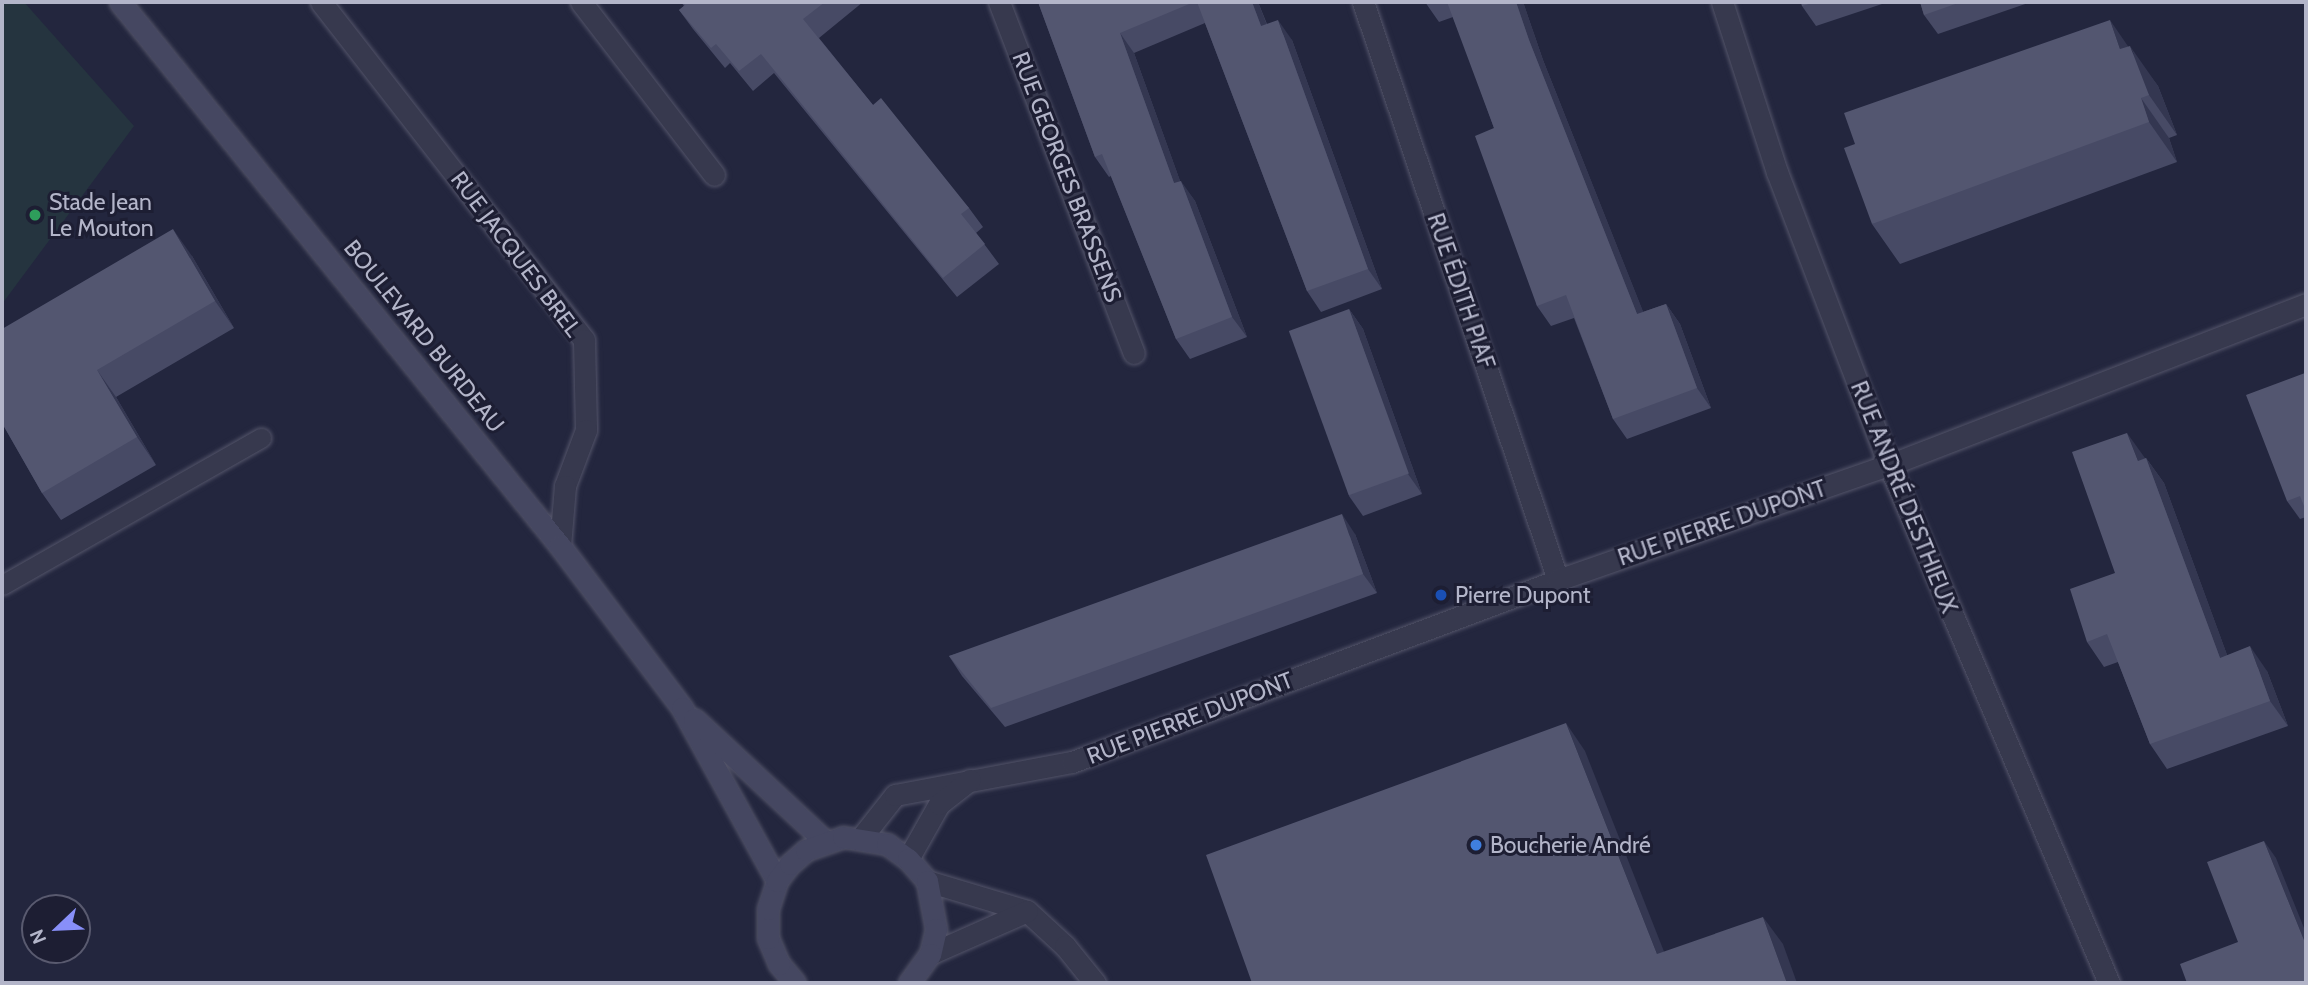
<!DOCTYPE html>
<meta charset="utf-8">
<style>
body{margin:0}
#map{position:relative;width:2308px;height:985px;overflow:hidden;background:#23263e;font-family:Cabin,sans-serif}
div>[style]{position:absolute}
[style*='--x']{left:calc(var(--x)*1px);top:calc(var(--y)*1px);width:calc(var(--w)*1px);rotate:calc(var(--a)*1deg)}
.green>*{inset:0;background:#25343f}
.roads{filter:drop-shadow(0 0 2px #535469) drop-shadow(0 0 2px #535469)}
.service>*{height:19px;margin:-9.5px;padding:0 9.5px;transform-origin:9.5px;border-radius:9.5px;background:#37394e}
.minor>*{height:21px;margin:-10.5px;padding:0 10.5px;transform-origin:10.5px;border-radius:10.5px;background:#37394e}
.secondary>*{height:21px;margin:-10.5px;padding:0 10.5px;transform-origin:10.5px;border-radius:10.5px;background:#454761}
.wall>*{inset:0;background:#474a65}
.shaded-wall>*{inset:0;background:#343751}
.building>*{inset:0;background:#535670;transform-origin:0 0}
.dots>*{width:19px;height:19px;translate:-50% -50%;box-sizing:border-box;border:4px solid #1d1e33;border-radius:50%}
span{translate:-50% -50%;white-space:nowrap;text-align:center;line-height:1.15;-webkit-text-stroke:6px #1d1e33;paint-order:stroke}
.street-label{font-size:23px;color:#b3b5c9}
.poi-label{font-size:23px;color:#b3b5c9}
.left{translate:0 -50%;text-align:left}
.frame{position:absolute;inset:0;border:4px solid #b3b5c9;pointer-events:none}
.north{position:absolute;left:21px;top:894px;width:70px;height:70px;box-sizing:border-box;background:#1d1e33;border:2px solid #595a6f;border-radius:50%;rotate:247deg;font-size:19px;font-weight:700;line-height:28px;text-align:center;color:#b3b5c9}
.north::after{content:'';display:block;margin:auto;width:24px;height:32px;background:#888ff9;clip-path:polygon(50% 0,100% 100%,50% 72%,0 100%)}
</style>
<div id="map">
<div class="green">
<i style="clip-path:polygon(2px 2px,24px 2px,134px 126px,2px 304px)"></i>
</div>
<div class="roads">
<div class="service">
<i style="--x:2;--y:585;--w:298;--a:-29.6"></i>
</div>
<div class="minor">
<i style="--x:321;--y:2;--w:428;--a:52.1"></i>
<i style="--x:584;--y:340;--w:90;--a:88.7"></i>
<i style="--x:586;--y:430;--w:60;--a:110.6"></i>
<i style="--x:565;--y:486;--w:60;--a:94.8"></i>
<i style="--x:581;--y:2;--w:218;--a:52.4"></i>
<i style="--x:999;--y:2;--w:376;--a:69"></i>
<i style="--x:1363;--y:2;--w:610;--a:71.36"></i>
<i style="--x:1722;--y:2;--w:179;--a:72.1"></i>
<i style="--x:1777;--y:172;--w:314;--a:69.1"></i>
<i style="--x:1889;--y:465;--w:563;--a:66.99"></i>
<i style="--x:861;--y:838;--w:55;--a:-51.7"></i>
<i style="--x:895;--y:795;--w:180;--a:-10.6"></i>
<i style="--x:1072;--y:762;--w:519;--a:-20.53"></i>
<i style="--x:1558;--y:580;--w:350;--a:-19.2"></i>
<i style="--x:1889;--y:465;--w:447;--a:-21.1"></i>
<i style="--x:908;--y:859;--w:63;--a:-60.6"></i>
<i style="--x:939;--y:804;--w:39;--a:-38"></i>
<i style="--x:927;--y:881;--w:104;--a:16.7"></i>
<i style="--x:1027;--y:911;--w:52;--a:42.6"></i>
<i style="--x:1065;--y:946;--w:48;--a:51"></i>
<i style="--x:930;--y:954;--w:106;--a:-23.9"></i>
</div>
<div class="secondary">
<i style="--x:120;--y:2;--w:700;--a:51.03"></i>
<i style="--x:560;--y:546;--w:203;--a:53"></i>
<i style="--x:682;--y:708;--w:197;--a:61.2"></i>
<i style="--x:694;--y:719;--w:179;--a:43"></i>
<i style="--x:795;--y:983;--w:25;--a:-130"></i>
<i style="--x:779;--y:964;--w:28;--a:-113"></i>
<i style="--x:768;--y:938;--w:29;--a:-90"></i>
<i style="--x:768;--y:909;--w:29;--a:-72"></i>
<i style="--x:777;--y:881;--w:21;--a:-53"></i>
<i style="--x:790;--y:864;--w:21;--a:-41"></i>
<i style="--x:806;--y:850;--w:39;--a:-19"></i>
<i style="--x:843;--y:837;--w:45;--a:9"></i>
<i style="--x:887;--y:844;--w:26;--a:36"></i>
<i style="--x:908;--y:859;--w:29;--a:49"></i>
<i style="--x:927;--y:881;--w:49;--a:79.4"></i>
<i style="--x:936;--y:929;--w:26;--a:103"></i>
<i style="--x:930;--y:954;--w:36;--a:126"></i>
</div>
</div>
<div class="wall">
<i style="clip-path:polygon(681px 2px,863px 2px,819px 38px,873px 105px,969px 208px,983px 227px,976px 233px,999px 264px,957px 297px,774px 73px,753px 91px,730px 63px,725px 68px,693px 29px,679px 10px,684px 6px)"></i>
<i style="clip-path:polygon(1038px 2px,1258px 2px,1267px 24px,1292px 40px,1382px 289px,1321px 312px,1307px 291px,1205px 23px,1134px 53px,1180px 181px,1195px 201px,1247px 337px,1190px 359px,1176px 339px,1111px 176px,1109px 177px,1095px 157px)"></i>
<i style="clip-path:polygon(1425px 2px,1523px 2px,1543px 60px,1643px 312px,1666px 304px,1680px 324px,1711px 408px,1627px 439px,1613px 419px,1574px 318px,1551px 326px,1537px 306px,1494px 128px,1470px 61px,1453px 17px,1439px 22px)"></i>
<i style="clip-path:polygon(1801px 2px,1881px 2px,1882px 4px,1816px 26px,1802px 6px)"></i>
<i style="clip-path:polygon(1920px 2px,2031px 2px,1938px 34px,1924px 15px)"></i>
<i style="clip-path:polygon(2128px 47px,2158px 86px,2177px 135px,2169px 138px,2177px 162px,1900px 264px,1872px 224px)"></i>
<i style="clip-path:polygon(192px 256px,234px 328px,116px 397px,156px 465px,61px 520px,42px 493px,2px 423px)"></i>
<i style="clip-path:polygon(1349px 309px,1363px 329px,1422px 494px,1363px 516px,1349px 496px)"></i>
<i style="clip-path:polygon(2306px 375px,2306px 517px,2300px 519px,2287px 501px)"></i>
<i style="clip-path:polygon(2146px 458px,2164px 483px,2227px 655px,2267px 671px,2288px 726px,2167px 769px,2150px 744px,2118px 662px,2104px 667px,2087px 642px,2115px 573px,2145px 459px)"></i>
<i style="clip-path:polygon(1355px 534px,1377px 593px,1005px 727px,962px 676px,949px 656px)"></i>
</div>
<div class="shaded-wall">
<i style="clip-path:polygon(1252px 2px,1258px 2px,1275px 46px,1261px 26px)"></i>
<i style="clip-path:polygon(1516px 2px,1523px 2px,1543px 60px,1652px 334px,1637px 314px,1529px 40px)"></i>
<i style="clip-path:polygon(1278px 20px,1292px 40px,1382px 289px,1368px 269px)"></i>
<i style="clip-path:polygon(2110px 20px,2134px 55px,2130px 46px,2158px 86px,2177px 135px,2149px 95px,2120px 49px)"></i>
<i style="clip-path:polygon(1120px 33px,1134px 53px,1188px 203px,1174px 183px)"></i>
<i style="clip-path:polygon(2141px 98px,2169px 138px,2177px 162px,2149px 122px)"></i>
<i style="clip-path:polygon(1181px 181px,1195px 201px,1247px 337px,1232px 317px)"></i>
<i style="clip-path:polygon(173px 229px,192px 256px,234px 328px,215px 301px)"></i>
<i style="clip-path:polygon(1666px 304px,1680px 324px,1711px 408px,1697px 388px)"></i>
<i style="clip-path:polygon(1349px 309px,1363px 329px,1422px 494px,1408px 474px)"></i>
<i style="clip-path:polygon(97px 370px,116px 397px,156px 465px,137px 437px)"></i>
<i style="clip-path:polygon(2127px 433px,2145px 458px,2155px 486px,2138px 461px)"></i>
<i style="clip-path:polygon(2146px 458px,2164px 483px,2237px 682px,2220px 658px)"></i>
<i style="clip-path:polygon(1342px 514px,1355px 534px,1377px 593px,1363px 574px)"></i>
<i style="clip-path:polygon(2250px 646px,2267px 671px,2288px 726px,2270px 701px)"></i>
<i style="clip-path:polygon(1566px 723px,1585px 751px,1676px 982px,1657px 954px)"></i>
<i style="clip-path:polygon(2264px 841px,2276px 858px,2306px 933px,2306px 945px)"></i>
<i style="clip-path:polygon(1763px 917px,1783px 944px,1797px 983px,1787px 983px)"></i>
</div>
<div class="building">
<i style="clip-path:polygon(682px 2px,825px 2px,803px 19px,873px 105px,881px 98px,969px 208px,961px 214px,985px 244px,943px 278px,761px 54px,739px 71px,716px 44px,711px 48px,679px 10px,685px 5px)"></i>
<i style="clip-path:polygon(1038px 2px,1194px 2px,1120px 33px,1174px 183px,1181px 181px,1232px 317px,1176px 339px,1102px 154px,1095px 157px)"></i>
<i style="clip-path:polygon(1197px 2px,1252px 2px,1261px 26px,1278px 20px,1368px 269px,1307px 291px)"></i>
<i style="clip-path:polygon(1447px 2px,1516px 2px,1529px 40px,1637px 314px,1666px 304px,1697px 388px,1613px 419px,1566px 295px,1537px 306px,1475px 136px,1494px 128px)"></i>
<i style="clip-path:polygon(1801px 2px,1816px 2px,1802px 6px)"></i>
<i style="clip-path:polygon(1920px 2px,1961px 2px,1924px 15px)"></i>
<i style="clip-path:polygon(2110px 20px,2120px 49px,2130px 46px,2149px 95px,2141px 98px,2149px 122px,1872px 224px,1844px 148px,1855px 144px,1844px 113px)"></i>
<i style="clip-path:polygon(173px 229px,215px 301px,97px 370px,137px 437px,42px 493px,2px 423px,2px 329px)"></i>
<i style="left:1349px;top:309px;width:175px;height:64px;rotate:70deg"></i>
<i style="clip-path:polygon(2305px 373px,2306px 376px,2306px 511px,2300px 496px,2287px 501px,2246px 395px)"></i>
<i style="clip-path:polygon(2127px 433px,2138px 461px,2146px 458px,2220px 658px,2250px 646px,2270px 701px,2150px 744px,2107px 634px,2087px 642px,2070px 589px,2115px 573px,2072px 452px)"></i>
<i style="clip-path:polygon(1342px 514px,1363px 574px,1078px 677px,991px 708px,949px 656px)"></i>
<i style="clip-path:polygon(1566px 723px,1657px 954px,1763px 917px,1787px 983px,1252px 983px,1206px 855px)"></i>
<i style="clip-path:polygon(2264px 841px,2306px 945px,2306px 983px,2187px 983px,2180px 964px,2238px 942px,2207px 862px)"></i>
</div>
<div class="dots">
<i style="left:35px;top:215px;background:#2e9e5b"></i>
<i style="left:1441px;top:595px;background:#1a4fb4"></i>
<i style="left:1476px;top:845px;background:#3f7fe0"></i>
</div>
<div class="street-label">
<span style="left:1067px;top:177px;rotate:69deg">RUE GEORGES BRASSENS</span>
<span style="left:516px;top:254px;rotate:53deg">RUE JACQUES BREL</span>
<span style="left:1461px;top:291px;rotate:71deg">RUE ÉDITH PIAF</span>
<span style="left:424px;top:336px;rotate:51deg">BOULEVARD BURDEAU</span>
<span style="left:1904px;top:497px;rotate:68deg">RUE ANDRÉ DESTHIEUX</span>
<span style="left:1722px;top:523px;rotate:-19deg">RUE PIERRE DUPONT</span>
<span style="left:1190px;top:718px;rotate:-21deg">RUE PIERRE DUPONT</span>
</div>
<div class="poi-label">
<span class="left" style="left:49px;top:215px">Stade Jean<br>Le Mouton</span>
<span class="left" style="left:1455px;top:595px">Pierre Dupont</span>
<span class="left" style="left:1490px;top:845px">Boucherie André</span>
</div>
<div class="frame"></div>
<div class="north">N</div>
</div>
